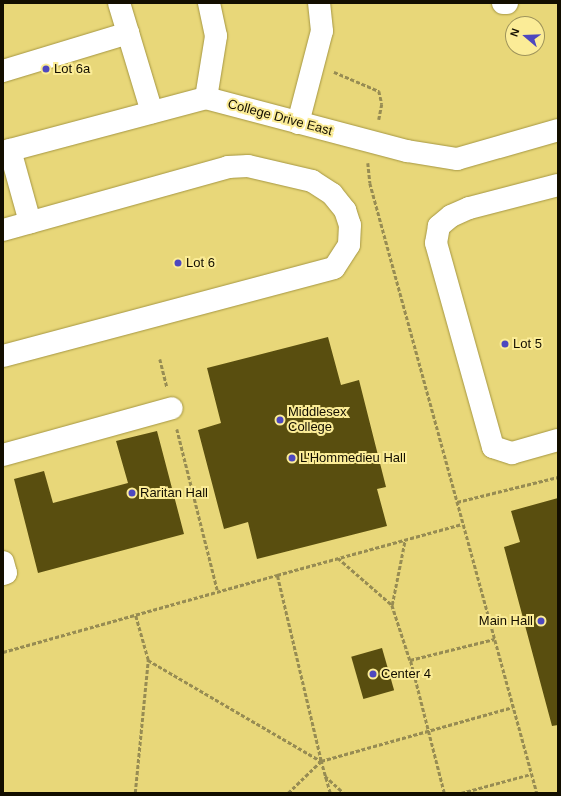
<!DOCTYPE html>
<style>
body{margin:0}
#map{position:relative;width:561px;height:796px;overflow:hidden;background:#edde8a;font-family:Arial,sans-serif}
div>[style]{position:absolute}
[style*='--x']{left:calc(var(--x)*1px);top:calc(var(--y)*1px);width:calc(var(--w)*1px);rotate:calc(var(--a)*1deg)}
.built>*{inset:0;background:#e8d779}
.building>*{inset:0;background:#594e0f;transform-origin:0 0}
.path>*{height:2.5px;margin-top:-1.25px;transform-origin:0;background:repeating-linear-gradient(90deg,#978c53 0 4px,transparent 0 6px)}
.roads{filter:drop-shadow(0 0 1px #a59642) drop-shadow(0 0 1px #a59642)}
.minor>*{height:22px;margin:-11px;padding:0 11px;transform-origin:11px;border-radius:11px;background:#fff}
.dots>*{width:11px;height:11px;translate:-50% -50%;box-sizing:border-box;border:2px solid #fbec97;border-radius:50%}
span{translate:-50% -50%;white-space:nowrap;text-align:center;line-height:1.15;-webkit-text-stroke:4px #fbec97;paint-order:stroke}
.poi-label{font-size:13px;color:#130e00}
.left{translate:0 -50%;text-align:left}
.right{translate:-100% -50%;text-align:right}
.street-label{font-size:13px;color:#130e00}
.frame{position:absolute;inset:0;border:4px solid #130e00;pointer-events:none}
.north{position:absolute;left:505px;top:16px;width:40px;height:40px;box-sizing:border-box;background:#fbec97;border:1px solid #9e935b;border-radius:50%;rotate:289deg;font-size:11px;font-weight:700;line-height:16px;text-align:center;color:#130e00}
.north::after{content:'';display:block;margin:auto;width:14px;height:18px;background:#4e48bf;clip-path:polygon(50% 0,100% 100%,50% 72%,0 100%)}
</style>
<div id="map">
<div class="built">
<i style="clip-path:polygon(evenodd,3px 3px,558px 3px,558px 793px,3px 793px,3px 3px,513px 24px,537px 24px,537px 48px,513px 48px,513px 24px)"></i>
</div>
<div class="building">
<i style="clip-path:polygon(328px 337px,341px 385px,359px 380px,386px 487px,377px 489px,387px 526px,257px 559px,248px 522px,224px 529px,198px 430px,221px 423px,207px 368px)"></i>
<i style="clip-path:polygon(157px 431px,184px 534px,38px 573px,14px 479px,44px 471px,53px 503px,128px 483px,116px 441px)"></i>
<i style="clip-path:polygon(558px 498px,558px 725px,552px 726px,504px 547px,520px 542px,511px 511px)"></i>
<i style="left:382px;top:648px;width:44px;height:32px;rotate:74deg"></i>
</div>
<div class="path">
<i style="--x:334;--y:72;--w:49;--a:22.9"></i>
<i style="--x:379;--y:91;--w:13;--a:77"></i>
<i style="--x:382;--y:104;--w:16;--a:101"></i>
<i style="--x:368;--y:163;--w:20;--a:84"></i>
<i style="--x:370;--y:183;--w:632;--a:74.69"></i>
<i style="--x:160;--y:359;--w:29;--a:76"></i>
<i style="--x:177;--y:429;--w:168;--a:75.9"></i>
<i style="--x:457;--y:502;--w:104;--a:-13.9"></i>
<i style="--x:338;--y:558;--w:72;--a:41"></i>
<i style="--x:392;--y:605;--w:58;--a:71.9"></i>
<i style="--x:392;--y:605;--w:66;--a:-78.7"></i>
<i style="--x:3;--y:652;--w:285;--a:-15.7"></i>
<i style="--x:148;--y:660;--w:200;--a:30.3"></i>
<i style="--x:325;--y:776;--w:25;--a:42"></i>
<i style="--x:135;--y:793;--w:134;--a:-84.4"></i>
<i style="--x:148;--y:660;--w:48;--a:-105.8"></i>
<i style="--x:288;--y:793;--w:46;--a:-44.1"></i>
<i style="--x:321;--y:761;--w:191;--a:-103.3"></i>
<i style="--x:277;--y:575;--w:192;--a:-15.4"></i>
<i style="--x:330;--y:793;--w:33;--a:-106"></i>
<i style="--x:321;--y:761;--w:199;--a:-15.7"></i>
<i style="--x:444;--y:793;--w:137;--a:-104.3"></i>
<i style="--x:410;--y:660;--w:87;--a:-14"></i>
<i style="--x:461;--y:793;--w:73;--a:-15.2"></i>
</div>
<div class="roads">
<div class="minor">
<i style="--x:119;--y:3;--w:114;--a:73.2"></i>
<i style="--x:503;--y:3;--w:4;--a:0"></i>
<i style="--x:3;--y:71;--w:131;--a:-16.9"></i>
<i style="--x:206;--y:98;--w:63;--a:-80.8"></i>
<i style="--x:216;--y:36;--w:34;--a:-102"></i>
<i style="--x:298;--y:123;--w:95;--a:-75.4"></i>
<i style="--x:322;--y:31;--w:28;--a:-96"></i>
<i style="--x:10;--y:150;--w:75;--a:74.5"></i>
<i style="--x:3;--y:152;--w:210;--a:-14.9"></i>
<i style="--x:206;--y:98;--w:208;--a:14.8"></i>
<i style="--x:407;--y:151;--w:51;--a:9.1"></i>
<i style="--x:457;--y:159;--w:105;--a:-16"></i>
<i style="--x:558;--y:185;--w:92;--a:165.5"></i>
<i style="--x:469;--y:208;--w:20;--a:156"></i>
<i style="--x:451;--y:216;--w:16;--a:140"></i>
<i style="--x:439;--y:226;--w:17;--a:100"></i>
<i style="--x:436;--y:243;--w:212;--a:74.4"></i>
<i style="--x:493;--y:447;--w:20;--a:18"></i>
<i style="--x:512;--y:453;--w:48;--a:-15.8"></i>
<i style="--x:3;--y:230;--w:234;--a:-15.6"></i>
<i style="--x:228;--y:167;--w:20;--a:-3"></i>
<i style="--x:248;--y:166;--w:66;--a:13.2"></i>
<i style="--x:312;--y:181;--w:24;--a:33"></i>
<i style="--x:332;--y:194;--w:21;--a:51"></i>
<i style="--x:345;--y:210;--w:16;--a:72"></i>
<i style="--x:350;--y:225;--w:20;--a:93"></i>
<i style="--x:349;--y:245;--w:27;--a:123"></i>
<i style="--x:334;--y:268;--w:342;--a:165.1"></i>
<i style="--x:3;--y:455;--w:175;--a:-15.5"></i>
<i style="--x:3;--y:562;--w:11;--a:75"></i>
<i style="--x:6;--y:573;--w:3;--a:162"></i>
</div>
</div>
<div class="dots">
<i style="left:46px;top:69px;background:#4e48bf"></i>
<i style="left:178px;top:263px;background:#4e48bf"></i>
<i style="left:505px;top:344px;background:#4e48bf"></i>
<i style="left:280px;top:420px;background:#4e48bf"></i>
<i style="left:292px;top:458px;background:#4e48bf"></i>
<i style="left:132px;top:493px;background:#4e48bf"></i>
<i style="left:541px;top:621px;background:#4e48bf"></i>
<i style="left:373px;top:674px;background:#4e48bf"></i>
</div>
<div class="poi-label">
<span class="left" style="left:54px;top:69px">Lot 6a</span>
<span class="left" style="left:186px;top:263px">Lot 6</span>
<span class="left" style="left:513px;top:344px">Lot 5</span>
<span class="left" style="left:288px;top:420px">Middlesex<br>College</span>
<span class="left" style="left:300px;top:458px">L'Hommedieu Hall</span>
<span class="left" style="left:140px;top:493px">Raritan Hall</span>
<span class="right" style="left:533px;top:621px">Main Hall</span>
<span class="left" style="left:381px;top:674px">Center 4</span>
</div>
<div class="street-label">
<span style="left:280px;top:118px;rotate:15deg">College Drive East</span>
</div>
<div class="frame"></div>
<div class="north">N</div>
</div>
